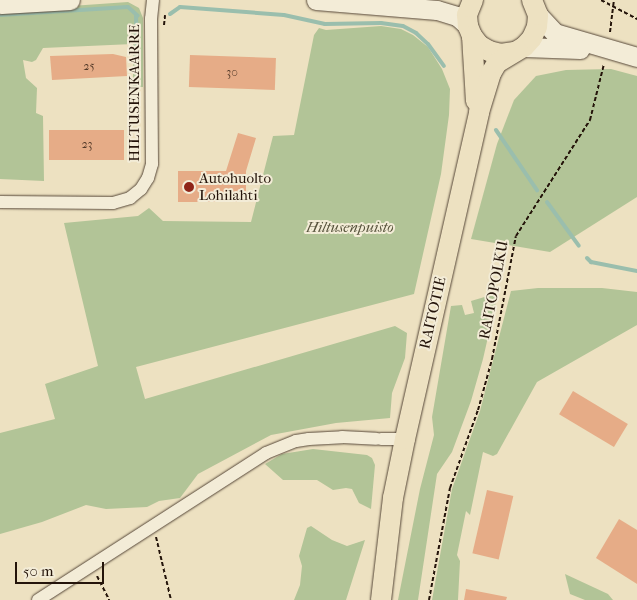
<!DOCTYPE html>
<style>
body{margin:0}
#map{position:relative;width:637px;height:600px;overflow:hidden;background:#ede1c1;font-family:"IM FELL French Canon",serif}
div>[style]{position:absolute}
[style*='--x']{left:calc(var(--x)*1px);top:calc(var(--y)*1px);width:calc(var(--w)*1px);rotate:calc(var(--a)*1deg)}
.green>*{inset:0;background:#b2c497}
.stream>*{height:4px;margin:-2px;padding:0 2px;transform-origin:2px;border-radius:2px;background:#9abead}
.building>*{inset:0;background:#e6ac87;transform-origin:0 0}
.path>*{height:2px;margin-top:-1px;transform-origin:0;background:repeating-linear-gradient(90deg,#24140a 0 4px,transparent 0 6.5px)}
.roads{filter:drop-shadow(0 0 1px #564738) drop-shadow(0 0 1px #564738)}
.street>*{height:12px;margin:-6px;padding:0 6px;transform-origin:6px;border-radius:6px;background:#f3ecd7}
.secondary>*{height:19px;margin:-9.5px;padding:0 9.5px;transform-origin:9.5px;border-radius:9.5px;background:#f3ecd7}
.primary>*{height:20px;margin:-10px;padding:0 10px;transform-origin:10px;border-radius:10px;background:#ede1c1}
.dots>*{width:14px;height:14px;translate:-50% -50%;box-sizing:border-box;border:2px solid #f3ecd7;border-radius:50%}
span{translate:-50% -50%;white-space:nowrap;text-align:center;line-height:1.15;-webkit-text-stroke:4px #f3ecd7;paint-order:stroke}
.number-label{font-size:12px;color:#543a29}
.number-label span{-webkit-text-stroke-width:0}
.street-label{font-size:15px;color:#24140a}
.poi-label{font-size:15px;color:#24140a}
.left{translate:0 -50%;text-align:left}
.park-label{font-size:15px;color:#56523b;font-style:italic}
.scale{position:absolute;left:15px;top:562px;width:89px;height:22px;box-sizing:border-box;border:2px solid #24140a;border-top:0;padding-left:6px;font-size:15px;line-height:18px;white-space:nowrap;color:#24140a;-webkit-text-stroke:4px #f3ecd7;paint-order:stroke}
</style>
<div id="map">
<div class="green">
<i style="clip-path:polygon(128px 2px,139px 8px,143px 18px,143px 87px,133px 87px,133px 44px,43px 48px,36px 60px,32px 62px,23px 60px,26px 78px,37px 88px,36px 113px,43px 116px,44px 181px,0 179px,0 11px)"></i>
<i style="clip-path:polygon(381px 26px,401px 29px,413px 35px,428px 47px,442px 69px,450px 89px,449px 115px,441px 174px,414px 294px,136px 367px,145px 399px,395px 326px,407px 333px,405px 358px,392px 393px,390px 418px,336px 423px,271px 435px,198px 474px,180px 498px,159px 501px,147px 507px,106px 509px,86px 505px,42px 522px,0 534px,0 433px,55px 419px,45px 384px,98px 366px,64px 223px,138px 216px,149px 208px,163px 221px,251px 222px,273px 136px,294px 135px,314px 35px,319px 28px,326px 30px)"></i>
<i style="clip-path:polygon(611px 69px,637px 76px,637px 197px,550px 252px,471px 239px,497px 144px,514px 100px,536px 76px,566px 70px)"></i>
<i style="clip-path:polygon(538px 288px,602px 288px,637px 292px,637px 325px,537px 382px,497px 454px,493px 456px,483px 452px,470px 515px,466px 511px,457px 555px,460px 561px,458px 600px,432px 600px,452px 489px,480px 411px,511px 291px)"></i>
<i style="clip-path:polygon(498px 293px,483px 359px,471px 401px,452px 452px,437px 474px,418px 600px,398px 600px,420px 489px,434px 435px,432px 417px,451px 306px,462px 305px,465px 315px,474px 313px,471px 301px)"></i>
<i style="clip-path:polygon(313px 449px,367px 455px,372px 458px,375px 465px,371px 509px,359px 503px,352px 489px,346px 488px,333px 490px,317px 480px,283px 480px,265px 464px,282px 454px)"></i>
<i style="clip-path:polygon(311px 526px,332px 540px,347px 546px,365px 540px,346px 600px,294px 600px,300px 585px,302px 566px,299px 556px,307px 528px)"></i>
<i style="clip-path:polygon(565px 574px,608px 594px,613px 600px,585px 600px,570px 594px)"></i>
</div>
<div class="stream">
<i style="--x:170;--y:14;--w:12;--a:-35"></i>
<i style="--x:180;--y:7;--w:104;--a:4.4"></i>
<i style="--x:284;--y:15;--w:42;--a:12.4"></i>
<i style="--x:325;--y:24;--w:56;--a:-1"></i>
<i style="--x:381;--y:23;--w:22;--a:8"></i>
<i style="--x:403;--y:26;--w:15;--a:28"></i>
<i style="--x:416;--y:33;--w:16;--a:43"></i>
<i style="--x:428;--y:44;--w:27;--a:54"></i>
<i style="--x:0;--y:15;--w:128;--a:-3.6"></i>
<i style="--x:128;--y:7;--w:13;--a:42"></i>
<i style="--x:136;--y:16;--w:69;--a:88.3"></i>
<i style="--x:496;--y:130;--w:73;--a:55.7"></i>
<i style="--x:547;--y:202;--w:54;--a:54"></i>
<i style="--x:587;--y:258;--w:6;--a:45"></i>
<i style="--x:591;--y:262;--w:47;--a:11.1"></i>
</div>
<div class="building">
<i style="clip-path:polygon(113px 54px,126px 57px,127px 76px,52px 80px,50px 56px)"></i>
<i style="left:190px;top:55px;width:86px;height:32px;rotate:2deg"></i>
<i style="left:124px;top:130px;width:30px;height:75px;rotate:90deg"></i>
<i style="clip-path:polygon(238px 133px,256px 138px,246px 171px,246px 202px,178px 202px,178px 171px,226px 171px)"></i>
<i style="left:573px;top:391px;width:64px;height:27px;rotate:31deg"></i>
<i style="left:487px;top:490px;width:27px;height:65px;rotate:13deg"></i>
<i style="clip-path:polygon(619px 519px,637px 530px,637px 584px,596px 558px)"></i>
<i style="clip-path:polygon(466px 589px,507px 597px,506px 600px,464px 600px)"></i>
</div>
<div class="path">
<i style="--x:601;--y:0;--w:41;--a:27.8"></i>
<i style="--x:164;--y:25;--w:10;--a:-84"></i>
<i style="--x:610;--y:32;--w:32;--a:-83"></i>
<i style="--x:156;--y:537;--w:65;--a:76.6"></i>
<i style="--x:97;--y:576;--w:27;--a:63"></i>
<i style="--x:429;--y:600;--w:114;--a:-79.4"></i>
<i style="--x:450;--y:488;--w:83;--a:-70.3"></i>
<i style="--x:478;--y:410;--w:53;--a:-74.6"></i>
<i style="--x:492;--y:359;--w:125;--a:-79"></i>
<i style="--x:516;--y:236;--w:138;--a:-57.5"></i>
<i style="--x:590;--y:120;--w:58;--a:-76"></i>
</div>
<div class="roads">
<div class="street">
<i style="--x:0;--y:202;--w:113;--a:0.5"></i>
<i style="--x:113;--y:203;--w:18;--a:-16"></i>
<i style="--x:130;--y:198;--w:14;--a:-39"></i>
<i style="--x:141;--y:189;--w:13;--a:-58"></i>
<i style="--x:148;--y:178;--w:15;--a:-74"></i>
<i style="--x:152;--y:164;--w:145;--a:-90.4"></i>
<i style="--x:151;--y:19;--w:19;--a:-84"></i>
<i style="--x:381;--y:439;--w:24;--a:0"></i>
<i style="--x:38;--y:600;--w:271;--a:-32.8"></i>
<i style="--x:266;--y:453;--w:32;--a:-22"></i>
<i style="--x:296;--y:441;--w:13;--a:-9"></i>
<i style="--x:309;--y:439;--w:33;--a:-3"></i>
<i style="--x:342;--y:437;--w:34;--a:3"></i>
</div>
<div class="secondary">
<i style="--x:316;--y:0;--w:121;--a:4.7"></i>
<i style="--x:437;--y:10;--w:21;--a:17"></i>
<i style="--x:457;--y:16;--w:15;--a:42"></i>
<i style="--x:0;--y:4;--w:70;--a:-3.3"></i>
<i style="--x:538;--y:15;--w:25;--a:47"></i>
<i style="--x:555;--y:33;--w:85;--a:16.3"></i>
<i style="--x:524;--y:47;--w:56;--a:2"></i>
</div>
<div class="primary">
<i style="--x:473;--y:0;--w:16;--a:112"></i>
<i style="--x:467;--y:15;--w:11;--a:85"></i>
<i style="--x:468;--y:26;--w:11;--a:68"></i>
<i style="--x:472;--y:36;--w:11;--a:52"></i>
<i style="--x:479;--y:45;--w:12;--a:31"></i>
<i style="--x:489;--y:51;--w:12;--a:14"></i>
<i style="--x:501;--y:54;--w:12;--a:-9"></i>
<i style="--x:472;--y:36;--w:65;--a:86.5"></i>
<i style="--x:381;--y:600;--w:103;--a:-83.3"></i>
<i style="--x:393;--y:498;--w:60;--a:-78.5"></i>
<i style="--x:405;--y:439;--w:335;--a:-77.2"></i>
<i style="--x:479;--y:112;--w:41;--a:-72.9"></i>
<i style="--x:491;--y:73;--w:12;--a:-59"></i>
<i style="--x:497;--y:63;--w:31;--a:-31"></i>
<i style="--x:524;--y:47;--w:12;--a:-48"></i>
<i style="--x:532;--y:38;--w:12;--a:-66"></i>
<i style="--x:537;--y:27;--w:12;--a:-85"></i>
<i style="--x:538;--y:15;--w:16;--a:-112"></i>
</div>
</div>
<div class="dots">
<i style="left:189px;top:187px;background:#8f2418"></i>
</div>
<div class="number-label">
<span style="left:89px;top:67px">25</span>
<span style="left:232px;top:73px">30</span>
<span style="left:87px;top:145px">23</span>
</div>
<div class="street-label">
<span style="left:135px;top:93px;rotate:-90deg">HILTUSENKAARRE</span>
<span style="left:494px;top:290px;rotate:-79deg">RAITOPOLKU</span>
<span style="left:433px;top:313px;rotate:-77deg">RAITOTIE</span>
</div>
<div class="poi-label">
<span class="left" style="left:199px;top:187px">Autohuolto<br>Lohilahti</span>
</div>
<div class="park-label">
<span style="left:350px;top:228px">Hiltusenpuisto</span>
</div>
<div class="scale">50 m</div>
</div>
